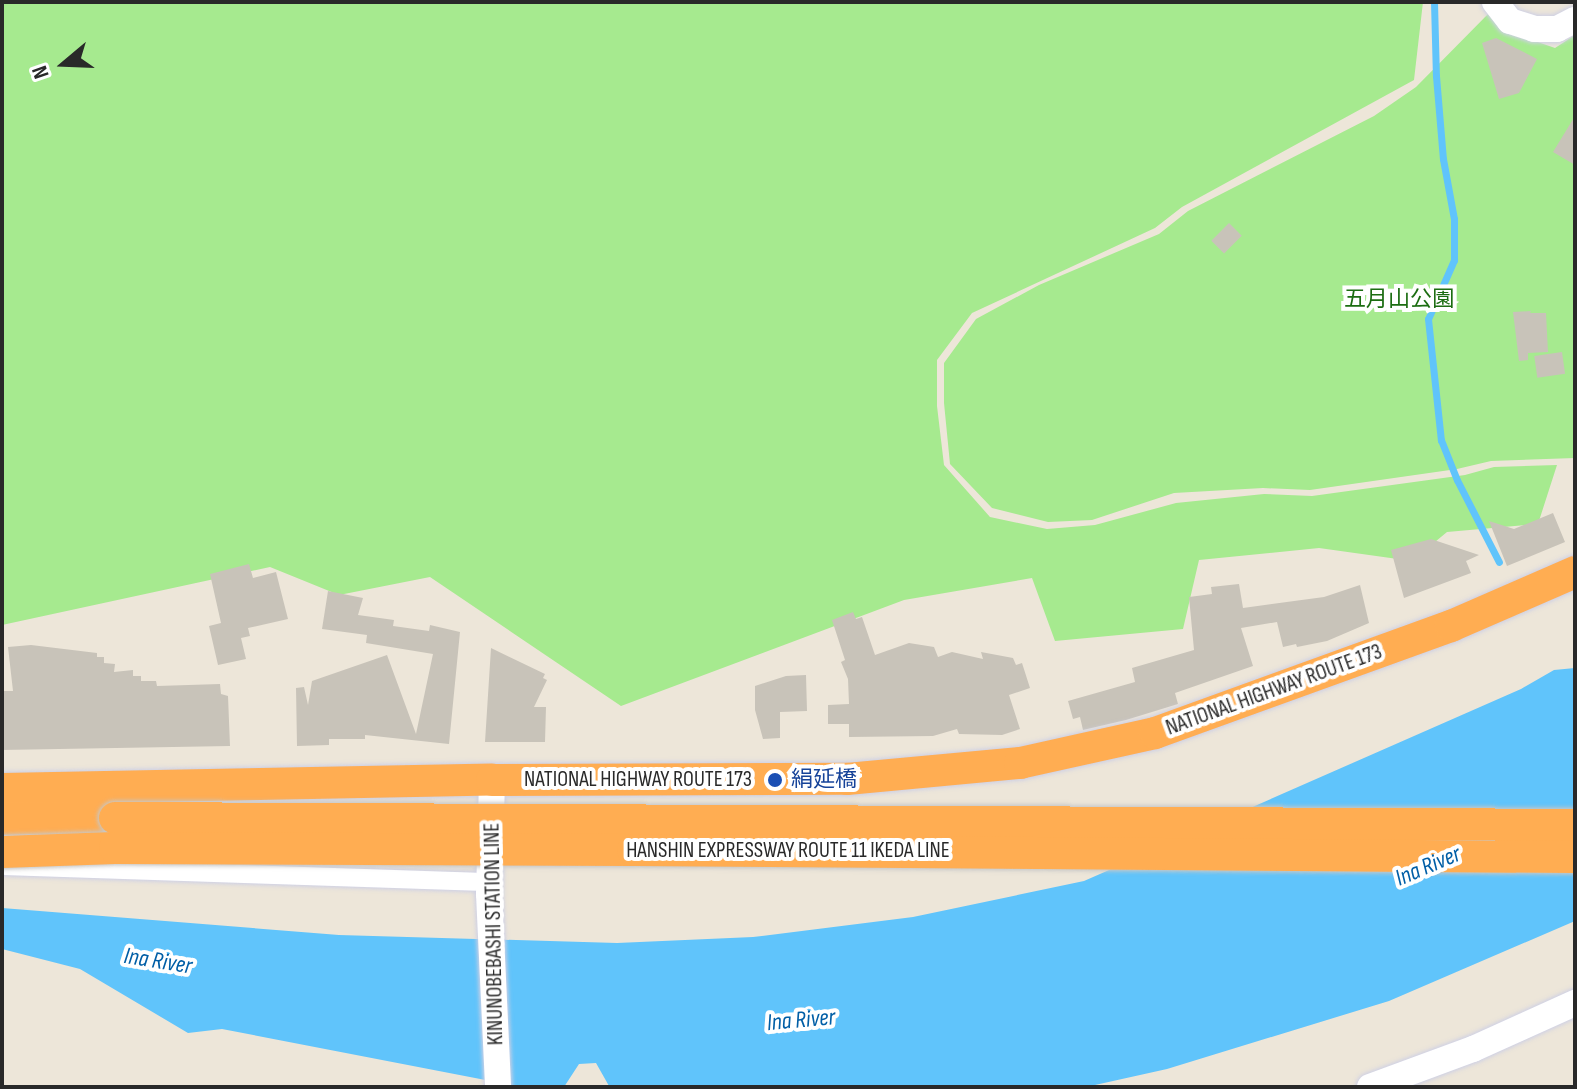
<!DOCTYPE html>
<meta charset="utf-8">
<style>
body{margin:0}
#map{position:relative;width:1577px;height:1089px;overflow:hidden;background:#ede6d9;font-family:"Sofia Sans Condensed","Noto Sans JP",sans-serif}
div>[style]{position:absolute}
[style*='--x']{left:calc(var(--x)*1px);top:calc(var(--y)*1px);width:calc(var(--w)*1px);rotate:calc(var(--a)*1deg)}
.green>*{inset:0;background:#a6ea8f}
.water>*{inset:0;background:#60c4fb}
.stream>*{height:7px;margin:-3.5px;padding:0 3.5px;transform-origin:3.5px;border-radius:3.5px;background:#60c4fb}
.building>*{inset:0;background:#c8c3b9;transform-origin:0 0}
.roads{filter:drop-shadow(0 0 2px #ced0e4) drop-shadow(0 0 2px #ced0e4)}
.street>*{height:18px;margin:-9px;padding:0 9px;transform-origin:9px;border-radius:9px;background:#fff}
.secondary>*{height:26px;margin:-13px;padding:0 13px;transform-origin:13px;border-radius:13px;background:#fff}
.highway>*{height:32px;margin:-16px;padding:0 16px;transform-origin:16px;border-radius:16px;background:#ffad52}
.bridges{filter:drop-shadow(0 0 2px #c7c7c7) drop-shadow(0 0 2px #c7c7c7)}
.highway-bridge>*{height:32px;margin:-16px;padding:0 16px;transform-origin:16px;border-radius:16px;background:#ffad52}
.dots>*{width:22px;height:22px;translate:-50% -50%;box-sizing:border-box;border:4px solid #fff;border-radius:50%}
span{translate:-50% -50%;white-space:nowrap;text-align:center;line-height:1.15;-webkit-text-stroke:8px #fff;paint-order:stroke}
.park-label{font-size:22px;color:#1c6d12}
.street-label{font-size:22px;color:#292929}
.transit-label{font-size:22px;color:#164399}
.left{translate:0 -50%;text-align:left}
.water-label{font-size:24px;color:#005ea6;font-style:italic}
.frame{position:absolute;inset:0;border:4px solid #292929;pointer-events:none}
.north{position:absolute;left:24px;top:24px;width:80px;height:80px;-webkit-text-stroke:6px #fff;paint-order:stroke;rotate:251deg;font-size:22px;font-weight:700;line-height:32px;text-align:center;color:#292929}
.north::after{content:'';display:block;margin:auto;width:28px;height:36px;background:#292929;clip-path:polygon(50% 0,100% 100%,50% 72%,0 100%)}
</style>
<div id="map">
<div class="green">
<i style="clip-path:polygon(2px 2px,1423px 2px,1414px 80px,1182px 207px,1155px 228px,972px 313px,937px 360px,937px 406px,944px 465px,990px 517px,1047px 529px,1095px 525px,1176px 503px,1264px 494px,1312px 496px,1465px 475px,1494px 467px,1557px 465px,1538px 524px,1447px 532px,1412px 561px,1319px 548px,1199px 560px,1183px 629px,1055px 641px,1032px 578px,904px 600px,621px 706px,430px 577px,339px 595px,270px 567px,2px 625px)"></i>
<i style="clip-path:polygon(1491px 11px,1523px 37px,1555px 48px,1575px 35px,1575px 458px,1491px 461px,1457px 469px,1310px 490px,1263px 488px,1174px 493px,1092px 520px,1048px 522px,992px 508px,950px 464px,944px 403px,944px 363px,976px 319px,1039px 285px,1159px 234px,1188px 211px,1374px 116px,1416px 87px)"></i>
</div>
<div class="water">
<i style="clip-path:polygon(1575px 668px,1575px 921px,1389px 1001px,1167px 1069px,1086px 1087px,618px 1087px,609px 1086px,596px 1063px,579px 1064px,564px 1087px,517px 1086px,222px 1029px,188px 1033px,80px 969px,2px 949px,2px 908px,339px 935px,617px 943px,753px 937px,913px 917px,1084px 881px,1521px 689px,1554px 670px)"></i>
</div>
<div class="stream">
<i style="--x:1434;--y:2;--w:74;--a:88.5"></i>
<i style="--x:1436;--y:76;--w:83;--a:85.2"></i>
<i style="--x:1443;--y:159;--w:61;--a:79.6"></i>
<i style="--x:1454;--y:219;--w:41;--a:90"></i>
<i style="--x:1454;--y:260;--w:64;--a:113.8"></i>
<i style="--x:1428;--y:319;--w:122;--a:83.9"></i>
<i style="--x:1441;--y:440;--w:43;--a:68.2"></i>
<i style="--x:1457;--y:480;--w:92;--a:62.9"></i>
</div>
<div class="building">
<i style="clip-path:polygon(1496px 38px,1537px 59px,1519px 93px,1499px 99px,1482px 43px)"></i>
<i style="clip-path:polygon(1575px 116px,1575px 165px,1553px 152px)"></i>
<i style="left:1229px;top:223px;width:18px;height:25px;rotate:45deg"></i>
<i style="clip-path:polygon(1531px 311px,1530px 313px,1546px 313px,1548px 352px,1528px 353px,1528px 360px,1519px 361px,1513px 312px)"></i>
<i style="left:1562px;top:352px;width:22px;height:28px;rotate:82deg"></i>
<i style="clip-path:polygon(1553px 513px,1565px 542px,1507px 566px,1489px 521px,1514px 529px)"></i>
<i style="clip-path:polygon(1431px 539px,1479px 555px,1466px 561px,1471px 573px,1404px 598px,1391px 550px)"></i>
<i style="clip-path:polygon(249px 564px,253px 578px,276px 572px,288px 619px,248px 628px,250px 636px,241px 638px,246px 659px,218px 665px,209px 626px,221px 623px,210px 574px)"></i>
<i style="clip-path:polygon(1239px 584px,1243px 608px,1324px 597px,1360px 585px,1369px 623px,1327px 641px,1297px 647px,1296px 644px,1283px 647px,1277px 622px,1241px 628px,1253px 666px,1175px 693px,1178px 704px,1126px 720px,1083px 730px,1080px 717px,1073px 719px,1068px 701px,1135px 682px,1132px 668px,1194px 650px,1189px 597px,1212px 594px,1211px 587px)"></i>
<i style="clip-path:polygon(328px 591px,363px 598px,358px 615px,394px 620px,393px 626px,429px 631px,430px 625px,460px 632px,449px 744px,365px 735px,365px 739px,329px 739px,329px 745px,297px 746px,296px 688px,304px 687px,308px 705px,312px 681px,387px 655px,416px 734px,433px 654px,366px 643px,367px 635px,322px 629px)"></i>
<i style="clip-path:polygon(853px 612px,856px 619px,862px 617px,875px 655px,909px 643px,934px 647px,938px 657px,952px 652px,983px 659px,981px 652px,1013px 658px,1016px 665px,1022px 663px,1030px 688px,1009px 695px,1020px 729px,1002px 735px,959px 734px,957px 729px,933px 736px,849px 737px,849px 724px,828px 724px,828px 705px,849px 704px,848px 679px,841px 662px,845px 660px,832px 620px)"></i>
<i style="clip-path:polygon(31px 645px,97px 653px,97px 657px,104px 657px,104px 663px,115px 664px,114px 672px,133px 670px,133px 676px,141px 676px,141px 681px,156px 681px,157px 686px,220px 684px,221px 694px,228px 696px,230px 746px,2px 750px,2px 691px,13px 691px,8px 647px)"></i>
<i style="clip-path:polygon(491px 648px,545px 674px,543px 678px,547px 680px,534px 707px,546px 707px,545px 742px,485px 742px)"></i>
<i style="clip-path:polygon(806px 675px,807px 711px,780px 712px,780px 738px,763px 739px,755px 710px,755px 686px,786px 676px)"></i>
</div>
<div class="roads">
<div class="street">
<i style="--x:5;--y:866;--w:471;--a:1.9"></i>
</div>
<div class="secondary">
<i style="--x:1495;--y:2;--w:24;--a:52"></i>
<i style="--x:1510;--y:21;--w:25;--a:18"></i>
<i style="--x:1534;--y:29;--w:23;--a:0"></i>
<i style="--x:1557;--y:29;--w:20;--a:-27"></i>
<i style="--x:492;--y:780;--w:114;--a:91.5"></i>
<i style="--x:489;--y:894;--w:193;--a:87.3"></i>
<i style="--x:1370;--y:1087;--w:110;--a:-20.3"></i>
<i style="--x:1473;--y:1049;--w:112;--a:-24.3"></i>
</div>
<div class="highway">
<i style="--x:2;--y:789;--w:490;--a:-1.1"></i>
<i style="--x:492;--y:780;--w:355;--a:-0.2"></i>
<i style="--x:847;--y:779;--w:174;--a:-5.3"></i>
<i style="--x:1020;--y:763;--w:138;--a:-12.5"></i>
<i style="--x:1155;--y:733;--w:315;--a:-19.9"></i>
<i style="--x:1451;--y:626;--w:135;--a:-23.5"></i>
<i style="--x:2;--y:819;--w:113;--a:-0.5"></i>
</div>
</div>
<div class="bridges">
<div class="highway-bridge">
<i style="--x:115;--y:818;--w:1460;--a:0.27"></i>
<i style="--x:2;--y:852;--w:113;--a:-2"></i>
<i style="--x:115;--y:848;--w:518;--a:0.22"></i>
<i style="--x:633;--y:850;--w:942;--a:0.43"></i>
</div>
</div>
<div class="dots">
<i style="left:775px;top:780px;background:#1a4fb4"></i>
</div>
<div class="park-label">
<span style="left:1399px;top:300px">五月山公園</span>
</div>
<div class="street-label">
<span style="left:1274px;top:690px;rotate:-20deg">NATIONAL HIGHWAY ROUTE 173</span>
<span style="left:638px;top:780px">NATIONAL HIGHWAY ROUTE 173</span>
<span style="left:788px;top:851px">HANSHIN EXPRESSWAY ROUTE 11 IKEDA LINE</span>
<span style="left:494px;top:934px;rotate:-91deg">KINUNOBEBASHI STATION LINE</span>
</div>
<div class="transit-label">
<span class="left" style="left:791px;top:780px">絹延橋</span>
</div>
<div class="water-label">
<span style="left:1428px;top:866px;rotate:-23deg">Ina River</span>
<span style="left:158px;top:961px;rotate:9deg">Ina River</span>
<span style="left:801px;top:1020px;rotate:-5deg">Ina River</span>
</div>
<div class="frame"></div>
<div class="north">N</div>
</div>
